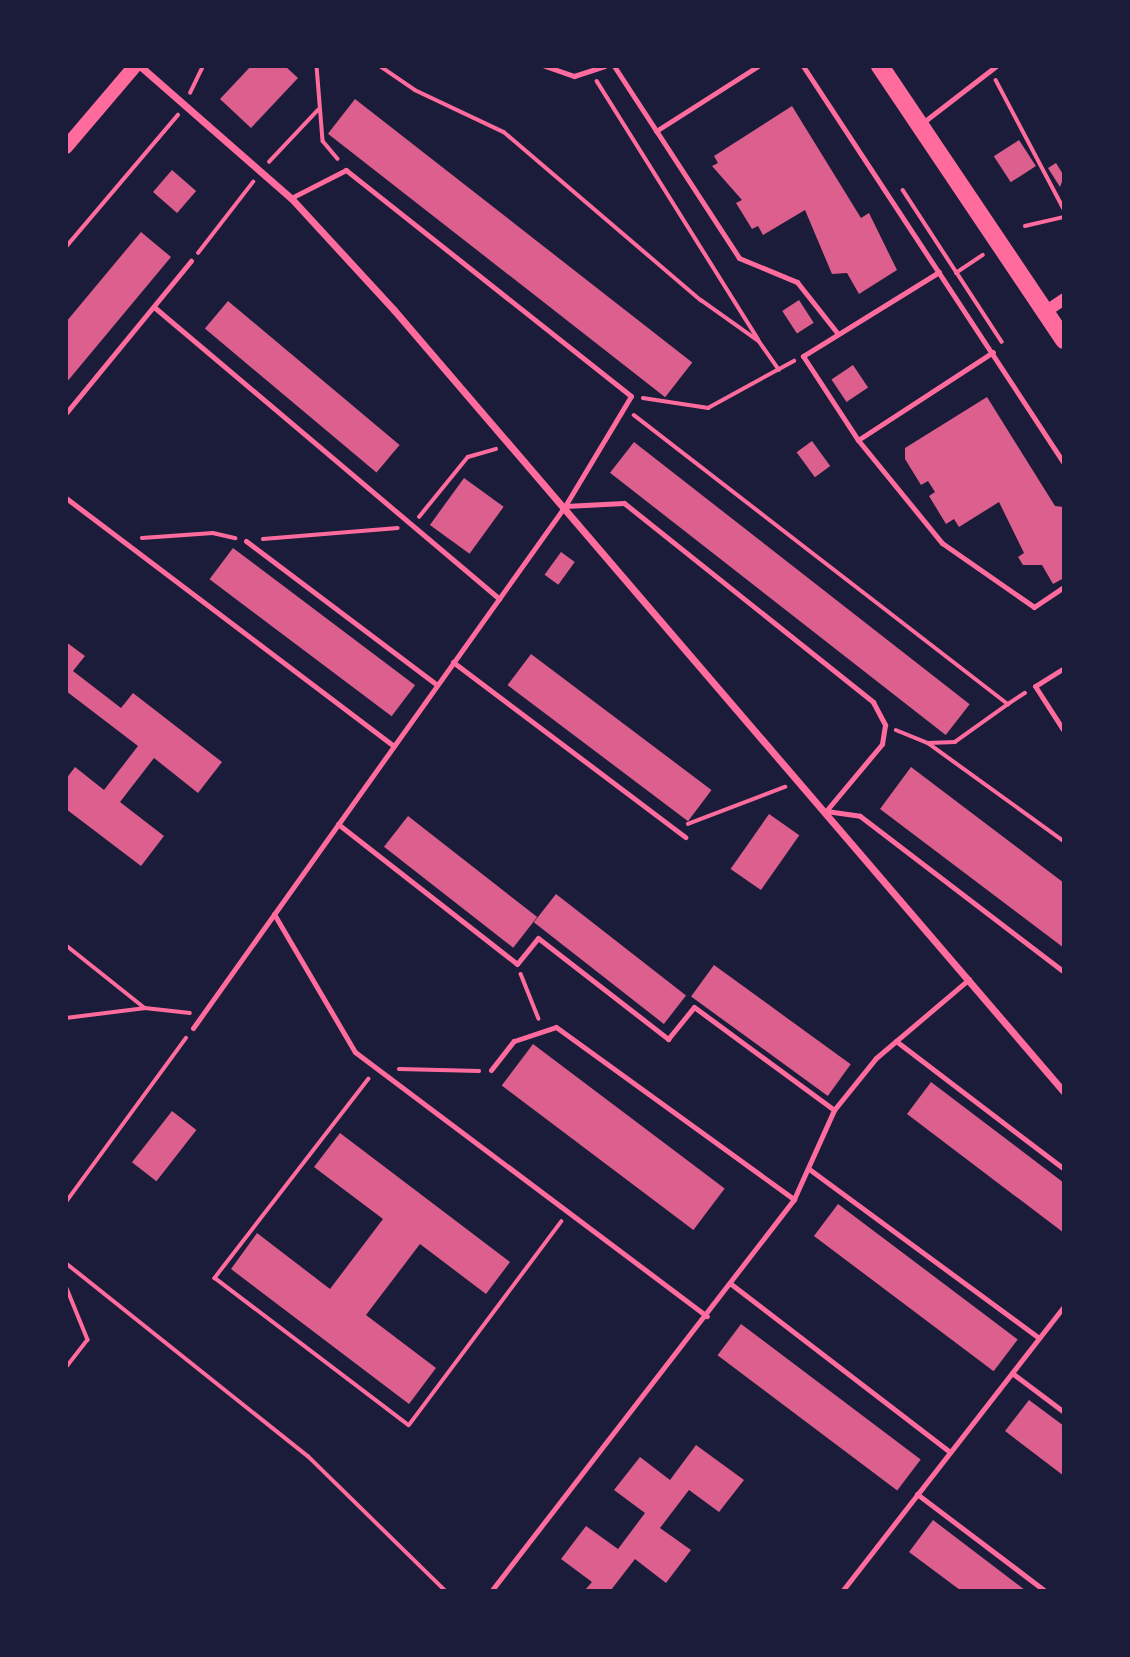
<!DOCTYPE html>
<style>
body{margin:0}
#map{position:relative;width:1130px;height:1657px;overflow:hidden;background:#1b1b3a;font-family:"Fira Sans",sans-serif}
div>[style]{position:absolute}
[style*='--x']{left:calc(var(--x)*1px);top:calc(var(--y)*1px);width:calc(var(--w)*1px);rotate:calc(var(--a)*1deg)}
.building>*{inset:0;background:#dd5f8e;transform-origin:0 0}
.path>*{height:3.5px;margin:-1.75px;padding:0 1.75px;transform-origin:1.75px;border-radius:1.75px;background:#ff6b9d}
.service>*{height:5px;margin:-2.5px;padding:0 2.5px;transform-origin:2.5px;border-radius:2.5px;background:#ff6b9d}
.minor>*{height:7px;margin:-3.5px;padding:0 3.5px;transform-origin:3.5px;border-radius:3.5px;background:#ff6b9d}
.tertiary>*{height:12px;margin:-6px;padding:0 6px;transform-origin:6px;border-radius:6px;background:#ff6b9d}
.secondary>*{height:14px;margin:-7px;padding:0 7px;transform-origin:7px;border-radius:7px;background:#ff6b9d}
.primary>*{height:18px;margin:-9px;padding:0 9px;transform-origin:9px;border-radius:9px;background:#ff6b9d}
span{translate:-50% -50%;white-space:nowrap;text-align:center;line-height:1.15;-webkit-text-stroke:5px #1b1b3a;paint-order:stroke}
.frame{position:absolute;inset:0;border:68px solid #1b1b3a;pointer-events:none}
</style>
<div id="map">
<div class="building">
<i style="clip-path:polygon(251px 66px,285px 66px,298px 78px,251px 128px,220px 99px)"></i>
<i style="left:355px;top:99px;width:428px;height:44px;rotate:38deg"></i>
<i style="clip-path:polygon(792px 106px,861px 218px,869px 213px,897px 270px,859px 294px,847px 273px,832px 274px,805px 210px,763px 235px,758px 226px,752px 229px,736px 203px,742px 200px,712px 166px,718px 163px,714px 156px)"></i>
<i style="left:1019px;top:140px;width:31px;height:30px;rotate:57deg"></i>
<i style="clip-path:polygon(1056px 163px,1064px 176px,1060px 187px,1048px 168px)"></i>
<i style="left:172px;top:170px;width:32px;height:29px;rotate:41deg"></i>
<i style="clip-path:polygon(141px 232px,171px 257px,66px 383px,66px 322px)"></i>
<i style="left:799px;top:300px;width:27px;height:20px;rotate:57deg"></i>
<i style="left:228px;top:301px;width:224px;height:36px;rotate:40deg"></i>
<i style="left:853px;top:365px;width:27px;height:26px;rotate:56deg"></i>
<i style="clip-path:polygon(987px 397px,1055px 506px,1064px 507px,1064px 578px,1053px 584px,1042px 565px,1023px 565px,1018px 557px,1024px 553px,999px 502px,959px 527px,954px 519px,946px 524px,929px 496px,935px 492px,928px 481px,921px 485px,905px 459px,905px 448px)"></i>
<i style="left:812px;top:441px;width:31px;height:19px;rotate:54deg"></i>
<i style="left:634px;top:442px;width:426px;height:39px;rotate:38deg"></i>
<i style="left:464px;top:478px;width:49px;height:58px;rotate:36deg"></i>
<i style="left:233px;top:548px;width:228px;height:39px;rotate:37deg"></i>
<i style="left:561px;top:552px;width:17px;height:28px;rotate:36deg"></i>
<i style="clip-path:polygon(66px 642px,85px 656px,73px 671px,121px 708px,133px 693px,222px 762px,198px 793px,154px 758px,120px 802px,164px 836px,141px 866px,66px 809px,66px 779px,75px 767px,104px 790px,138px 746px,66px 691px)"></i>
<i style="left:531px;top:654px;width:226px;height:39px;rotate:37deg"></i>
<i style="clip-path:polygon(911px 767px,1064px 883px,1064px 948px,880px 809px)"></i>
<i style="left:769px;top:814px;width:37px;height:67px;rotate:35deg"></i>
<i style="left:408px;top:816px;width:164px;height:39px;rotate:38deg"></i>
<i style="left:556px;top:894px;width:165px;height:36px;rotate:38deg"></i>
<i style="left:714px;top:965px;width:169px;height:39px;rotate:36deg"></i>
<i style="left:533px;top:1044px;width:240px;height:52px;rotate:37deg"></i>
<i style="clip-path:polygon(931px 1082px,1064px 1183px,1064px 1233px,907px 1114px)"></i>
<i style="left:172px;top:1111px;width:31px;height:65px;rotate:38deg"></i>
<i style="clip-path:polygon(340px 1133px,510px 1262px,486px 1294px,420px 1244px,366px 1315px,436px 1368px,409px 1404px,231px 1269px,257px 1233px,330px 1289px,383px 1219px,314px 1167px)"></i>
<i style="left:838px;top:1204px;width:225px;height:40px;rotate:37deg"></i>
<i style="left:741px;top:1324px;width:225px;height:39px;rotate:37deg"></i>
<i style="clip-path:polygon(1029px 1400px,1064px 1426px,1064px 1476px,1005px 1431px)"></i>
<i style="clip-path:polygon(696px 1445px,744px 1480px,719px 1512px,689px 1490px,660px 1528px,691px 1550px,666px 1583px,635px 1559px,611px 1590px,585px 1590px,592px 1582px,561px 1559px,586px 1526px,618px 1549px,645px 1513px,614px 1490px,640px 1457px,670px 1480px)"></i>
<i style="clip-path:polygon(933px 1520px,1025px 1590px,960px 1590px,909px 1552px)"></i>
</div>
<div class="path">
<i style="--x:317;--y:66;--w:75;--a:85.4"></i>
<i style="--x:323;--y:141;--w:23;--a:50"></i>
<i style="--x:380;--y:66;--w:42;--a:34.4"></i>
<i style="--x:415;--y:90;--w:98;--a:25.3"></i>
<i style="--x:504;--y:132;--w:259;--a:40.5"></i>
<i style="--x:701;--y:300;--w:71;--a:35.3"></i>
<i style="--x:759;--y:341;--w:35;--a:55"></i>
<i style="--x:996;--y:80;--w:146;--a:62.2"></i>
<i style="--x:597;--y:81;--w:304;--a:58"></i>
<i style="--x:190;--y:93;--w:30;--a:-64"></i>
<i style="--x:269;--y:162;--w:71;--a:-46.7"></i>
<i style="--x:903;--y:190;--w:181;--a:56.9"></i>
<i style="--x:1025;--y:226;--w:40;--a:-13"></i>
<i style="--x:66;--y:247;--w:173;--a:-49.7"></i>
<i style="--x:198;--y:253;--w:90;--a:-52.2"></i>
<i style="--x:956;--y:273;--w:32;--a:-34"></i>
<i style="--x:643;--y:398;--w:66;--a:8.7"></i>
<i style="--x:708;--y:408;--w:98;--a:-28.7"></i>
<i style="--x:634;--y:415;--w:473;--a:37.7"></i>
<i style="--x:1008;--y:704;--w:20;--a:-33"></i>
<i style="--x:419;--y:517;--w:77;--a:-50.8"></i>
<i style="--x:468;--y:457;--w:29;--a:-16"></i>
<i style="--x:142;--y:538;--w:71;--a:-4"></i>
<i style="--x:213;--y:533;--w:23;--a:13"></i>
<i style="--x:263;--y:539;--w:135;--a:-4.7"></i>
<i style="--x:896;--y:730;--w:35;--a:22"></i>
<i style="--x:928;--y:743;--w:27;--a:-2"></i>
<i style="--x:955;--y:742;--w:65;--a:-35.6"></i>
<i style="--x:928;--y:743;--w:168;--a:35.8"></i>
<i style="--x:688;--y:824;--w:104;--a:-20.9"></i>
<i style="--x:66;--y:945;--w:101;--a:38.6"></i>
<i style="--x:521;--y:974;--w:48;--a:68.2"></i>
<i style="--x:66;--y:1018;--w:80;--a:-7.2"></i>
<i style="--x:145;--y:1008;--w:45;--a:6.3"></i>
<i style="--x:399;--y:1069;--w:80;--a:1.4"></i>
<i style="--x:369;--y:1079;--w:252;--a:127.7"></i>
<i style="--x:215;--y:1278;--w:243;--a:37.2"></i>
<i style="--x:409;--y:1425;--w:254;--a:-53.2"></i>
<i style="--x:66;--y:1202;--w:203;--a:-53.8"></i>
<i style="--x:66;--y:1263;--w:310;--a:38.6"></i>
<i style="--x:308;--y:1456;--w:192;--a:44.4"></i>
<i style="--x:66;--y:1286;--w:58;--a:67.8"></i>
<i style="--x:88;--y:1340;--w:36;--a:128"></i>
</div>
<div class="service">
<i style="--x:545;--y:66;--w:31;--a:19"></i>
<i style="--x:574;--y:76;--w:32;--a:-18"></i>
<i style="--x:614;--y:66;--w:229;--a:56.9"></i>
<i style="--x:739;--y:258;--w:63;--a:22.5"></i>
<i style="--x:797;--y:282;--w:66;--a:51.7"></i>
<i style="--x:803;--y:66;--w:476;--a:56.7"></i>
<i style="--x:921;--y:124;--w:95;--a:-37.7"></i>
<i style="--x:656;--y:131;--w:121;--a:-32.5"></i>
<i style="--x:939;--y:272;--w:160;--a:148.3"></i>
<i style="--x:803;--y:356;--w:100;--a:56.8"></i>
<i style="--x:858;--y:440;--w:133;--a:50.8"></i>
<i style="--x:942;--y:543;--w:112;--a:34.8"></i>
<i style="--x:1034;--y:607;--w:36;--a:-34"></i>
<i style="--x:154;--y:307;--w:452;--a:40.2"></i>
<i style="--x:66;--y:413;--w:197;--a:-50.6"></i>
<i style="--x:858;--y:440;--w:161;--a:-33.1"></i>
<i style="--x:66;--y:498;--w:411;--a:37.1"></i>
<i style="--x:565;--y:506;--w:59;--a:-2.9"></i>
<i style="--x:624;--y:503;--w:319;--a:38.6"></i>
<i style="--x:873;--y:702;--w:26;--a:62"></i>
<i style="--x:885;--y:725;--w:19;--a:99"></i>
<i style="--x:882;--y:744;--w:87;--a:129.9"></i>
<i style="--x:246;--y:541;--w:239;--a:37"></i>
<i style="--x:453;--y:662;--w:291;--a:37"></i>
<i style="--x:1064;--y:668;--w:34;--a:148"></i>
<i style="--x:1035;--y:686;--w:54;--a:57.2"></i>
<i style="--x:826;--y:811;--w:34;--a:8"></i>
<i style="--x:860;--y:816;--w:257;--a:37.4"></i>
<i style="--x:338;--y:824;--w:227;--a:38"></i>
<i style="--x:517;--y:964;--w:33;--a:-51"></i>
<i style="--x:538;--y:938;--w:165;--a:37.8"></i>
<i style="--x:668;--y:1039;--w:41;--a:-50.9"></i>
<i style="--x:694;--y:1007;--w:174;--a:36.3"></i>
<i style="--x:274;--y:914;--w:160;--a:59.6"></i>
<i style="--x:355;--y:1052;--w:440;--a:36.9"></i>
<i style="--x:193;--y:1028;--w:641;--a:-54.52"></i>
<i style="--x:565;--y:506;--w:128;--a:-59"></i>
<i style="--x:631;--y:396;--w:364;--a:-141.6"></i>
<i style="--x:346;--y:170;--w:62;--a:153"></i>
<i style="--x:896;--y:1041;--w:211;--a:37.3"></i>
<i style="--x:491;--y:1070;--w:37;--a:-52"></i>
<i style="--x:514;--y:1041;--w:44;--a:-18.4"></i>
<i style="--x:556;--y:1027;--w:294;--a:35.9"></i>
<i style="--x:809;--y:1169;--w:285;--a:36.3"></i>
<i style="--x:731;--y:1284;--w:276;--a:37.5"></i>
<i style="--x:1012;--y:1373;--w:65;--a:36.9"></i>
<i style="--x:917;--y:1494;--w:159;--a:37.1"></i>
<i style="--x:492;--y:1590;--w:494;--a:-52.3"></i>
<i style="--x:794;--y:1199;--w:98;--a:-65.8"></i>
<i style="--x:834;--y:1110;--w:67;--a:-51.1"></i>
<i style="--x:876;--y:1058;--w:122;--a:-40.3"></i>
<i style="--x:843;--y:1590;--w:360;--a:-52.1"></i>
</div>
<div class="minor">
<i style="--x:140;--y:66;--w:201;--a:41.2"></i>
<i style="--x:291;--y:198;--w:152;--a:47.4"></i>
<i style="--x:394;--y:310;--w:1030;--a:49.41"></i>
</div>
<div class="tertiary">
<i style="--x:1045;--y:312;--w:23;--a:-34"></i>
</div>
<div class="secondary">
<i style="--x:66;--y:147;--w:106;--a:-49.6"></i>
</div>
<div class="primary">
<i style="--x:880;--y:66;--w:330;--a:56.1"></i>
</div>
<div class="frame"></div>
</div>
